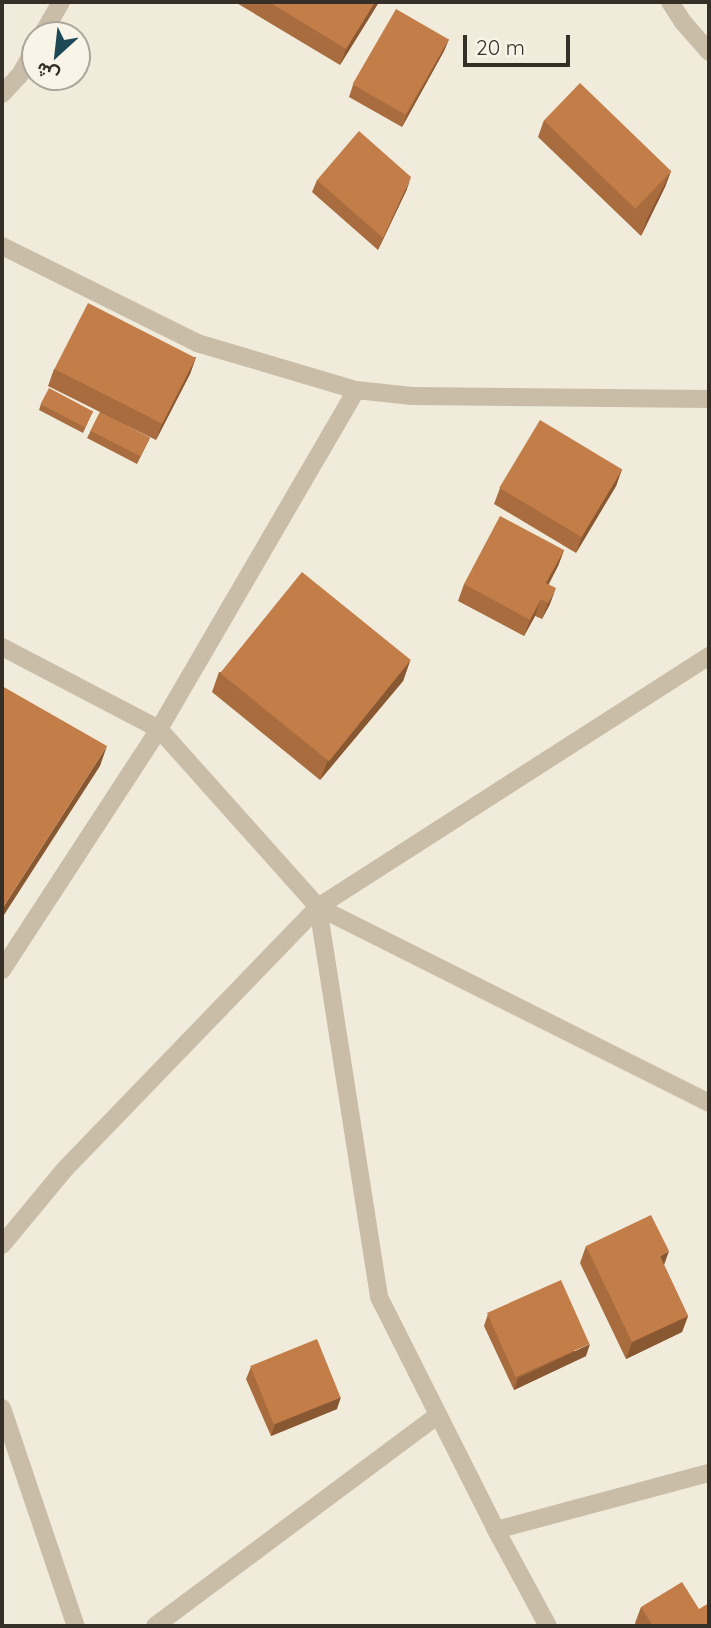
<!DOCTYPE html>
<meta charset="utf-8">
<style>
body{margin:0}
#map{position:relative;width:711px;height:1628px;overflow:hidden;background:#f1ebdb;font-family:Quicksand,Vazirmatn,sans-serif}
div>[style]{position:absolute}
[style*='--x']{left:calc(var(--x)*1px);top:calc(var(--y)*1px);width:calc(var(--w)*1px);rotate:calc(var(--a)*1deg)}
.minor>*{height:18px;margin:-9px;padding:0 9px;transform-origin:9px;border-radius:9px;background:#c9bda8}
.wall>*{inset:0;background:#a86c3e}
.shaded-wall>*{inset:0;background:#885832}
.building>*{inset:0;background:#c37d48;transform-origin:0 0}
span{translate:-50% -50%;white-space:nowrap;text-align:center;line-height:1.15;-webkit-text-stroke:7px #f9f4e8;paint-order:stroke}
.frame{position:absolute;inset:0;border:4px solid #362f28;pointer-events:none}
.north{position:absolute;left:21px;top:21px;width:70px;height:70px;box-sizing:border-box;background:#f9f4e8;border:2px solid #aba59b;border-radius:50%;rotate:207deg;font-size:19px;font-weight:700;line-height:28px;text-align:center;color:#362f28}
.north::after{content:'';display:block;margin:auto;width:24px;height:32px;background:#1e4856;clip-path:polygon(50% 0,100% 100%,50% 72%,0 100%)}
.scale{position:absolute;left:463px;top:35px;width:107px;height:32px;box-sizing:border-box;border:4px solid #362f28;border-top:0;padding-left:9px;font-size:21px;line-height:24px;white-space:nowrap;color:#362f28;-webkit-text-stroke:5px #f9f4e8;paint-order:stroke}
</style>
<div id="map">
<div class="minor">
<i style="--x:670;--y:2;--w:24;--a:57"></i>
<i style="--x:683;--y:22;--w:40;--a:49"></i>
<i style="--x:42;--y:35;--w:38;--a:-60"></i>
<i style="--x:2;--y:94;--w:26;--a:-47"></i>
<i style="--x:20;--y:75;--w:31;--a:-61"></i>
<i style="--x:2;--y:246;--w:218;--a:26.4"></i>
<i style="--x:197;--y:343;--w:166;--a:16.5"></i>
<i style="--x:356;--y:390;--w:56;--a:6.1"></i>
<i style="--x:412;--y:396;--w:297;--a:0.6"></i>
<i style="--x:2;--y:647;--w:177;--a:27.6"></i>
<i style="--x:159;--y:729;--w:239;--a:48.2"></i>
<i style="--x:318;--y:907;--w:395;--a:81.1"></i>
<i style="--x:379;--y:1297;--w:261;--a:63.3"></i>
<i style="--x:496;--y:1530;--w:109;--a:61.6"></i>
<i style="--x:318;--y:907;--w:437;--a:26.6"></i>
<i style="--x:2;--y:970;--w:288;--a:-56.9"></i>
<i style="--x:159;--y:729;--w:392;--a:-59.8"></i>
<i style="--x:2;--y:1245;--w:99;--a:-50.3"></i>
<i style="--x:65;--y:1169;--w:364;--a:-46"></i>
<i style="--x:318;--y:907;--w:465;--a:-32.7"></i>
<i style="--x:2;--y:1408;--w:230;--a:71.3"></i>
<i style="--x:496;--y:1530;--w:220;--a:-15"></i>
<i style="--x:155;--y:1626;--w:353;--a:-36.7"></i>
</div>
<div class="wall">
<i style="clip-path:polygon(235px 2px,379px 2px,340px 65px)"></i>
<i style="clip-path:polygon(449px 39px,444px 51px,402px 127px,349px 97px,353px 85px)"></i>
<i style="clip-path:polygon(544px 120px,671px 171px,665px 187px,641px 236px,538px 137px)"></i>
<i style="clip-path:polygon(317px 180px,407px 189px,378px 250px,312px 192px)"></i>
<i style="clip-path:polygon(196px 357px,190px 374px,156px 440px,117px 421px,150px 438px,137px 464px,87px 438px,100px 412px,48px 386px,54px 369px)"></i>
<i style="clip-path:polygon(41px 404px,93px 411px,83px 433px,39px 410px)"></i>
<i style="clip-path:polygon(622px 469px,616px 486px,576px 553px,494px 504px,500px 488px)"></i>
<i style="clip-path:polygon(564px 550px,558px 566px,549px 584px,550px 604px,542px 619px,535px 616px,524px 636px,458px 601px,464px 584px)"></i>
<i style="clip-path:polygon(410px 661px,403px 681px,320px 780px,212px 692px,219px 672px)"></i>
<i style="clip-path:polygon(586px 1246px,664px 1265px,688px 1316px,682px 1332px,626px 1359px,580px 1263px)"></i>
<i style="clip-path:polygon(488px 1314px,586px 1356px,514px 1390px,484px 1326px)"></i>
<i style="clip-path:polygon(251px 1367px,337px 1409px,271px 1436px,246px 1379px)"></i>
<i style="clip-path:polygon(641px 1607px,699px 1609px,709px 1626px,637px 1626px,635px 1623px)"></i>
</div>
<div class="shaded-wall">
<i style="clip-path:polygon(375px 2px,379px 2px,340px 65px,346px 49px)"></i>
<i style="clip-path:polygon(449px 39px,444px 51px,402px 127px,407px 115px)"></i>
<i style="clip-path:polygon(671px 171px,665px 187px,641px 236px,647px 219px)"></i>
<i style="clip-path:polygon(411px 177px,407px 189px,378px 250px,383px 238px)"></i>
<i style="clip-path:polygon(196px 357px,190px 374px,156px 440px,162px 424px)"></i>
<i style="clip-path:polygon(622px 469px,616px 486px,576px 553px,582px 536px)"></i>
<i style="clip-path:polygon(564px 550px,558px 566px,540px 599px,546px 583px)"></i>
<i style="clip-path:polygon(556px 588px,550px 604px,542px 619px,548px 603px)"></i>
<i style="clip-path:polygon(541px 599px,535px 616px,524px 636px,530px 620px)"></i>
<i style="clip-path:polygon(410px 661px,403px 681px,320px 780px,328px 760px)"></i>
<i style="clip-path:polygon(107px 746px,100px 766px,2px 918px,2px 909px)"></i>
<i style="clip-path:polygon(669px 1251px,663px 1268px,660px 1256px)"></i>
<i style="clip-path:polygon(688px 1316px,682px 1332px,626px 1359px,632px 1342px)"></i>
<i style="clip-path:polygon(590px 1344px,586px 1356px,514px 1390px,518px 1378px)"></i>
<i style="clip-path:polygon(341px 1397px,337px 1409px,271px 1436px,275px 1424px)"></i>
</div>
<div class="building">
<i style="clip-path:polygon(269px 2px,375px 2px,346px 49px)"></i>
<i style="left:396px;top:9px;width:61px;height:87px;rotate:30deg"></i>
<i style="left:580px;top:83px;width:127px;height:52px;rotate:44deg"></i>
<i style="clip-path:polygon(359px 131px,411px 177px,383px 238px,317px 180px)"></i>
<i style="left:88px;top:303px;width:121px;height:74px;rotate:27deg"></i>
<i style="left:49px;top:388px;width:50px;height:18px;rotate:28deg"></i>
<i style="left:100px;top:412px;width:56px;height:21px;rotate:27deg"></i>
<i style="left:540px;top:420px;width:96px;height:79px;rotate:31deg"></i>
<i style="clip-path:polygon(500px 516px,564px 550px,546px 583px,556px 588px,548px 603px,541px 599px,530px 620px,464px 584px)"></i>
<i style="left:302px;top:572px;width:140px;height:130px;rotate:39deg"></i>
<i style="clip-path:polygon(2px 686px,107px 746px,2px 909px)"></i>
<i style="clip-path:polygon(651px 1215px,669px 1251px,660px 1256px,688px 1316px,632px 1342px,586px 1246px)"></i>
<i style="left:561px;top:1280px;width:70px;height:81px;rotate:66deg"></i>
<i style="left:317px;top:1339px;width:63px;height:72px;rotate:68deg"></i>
<i style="clip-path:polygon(682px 1582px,699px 1609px,709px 1603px,709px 1626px,653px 1626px,641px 1607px)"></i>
</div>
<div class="frame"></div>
<div class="north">ش</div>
<div class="scale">20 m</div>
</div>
